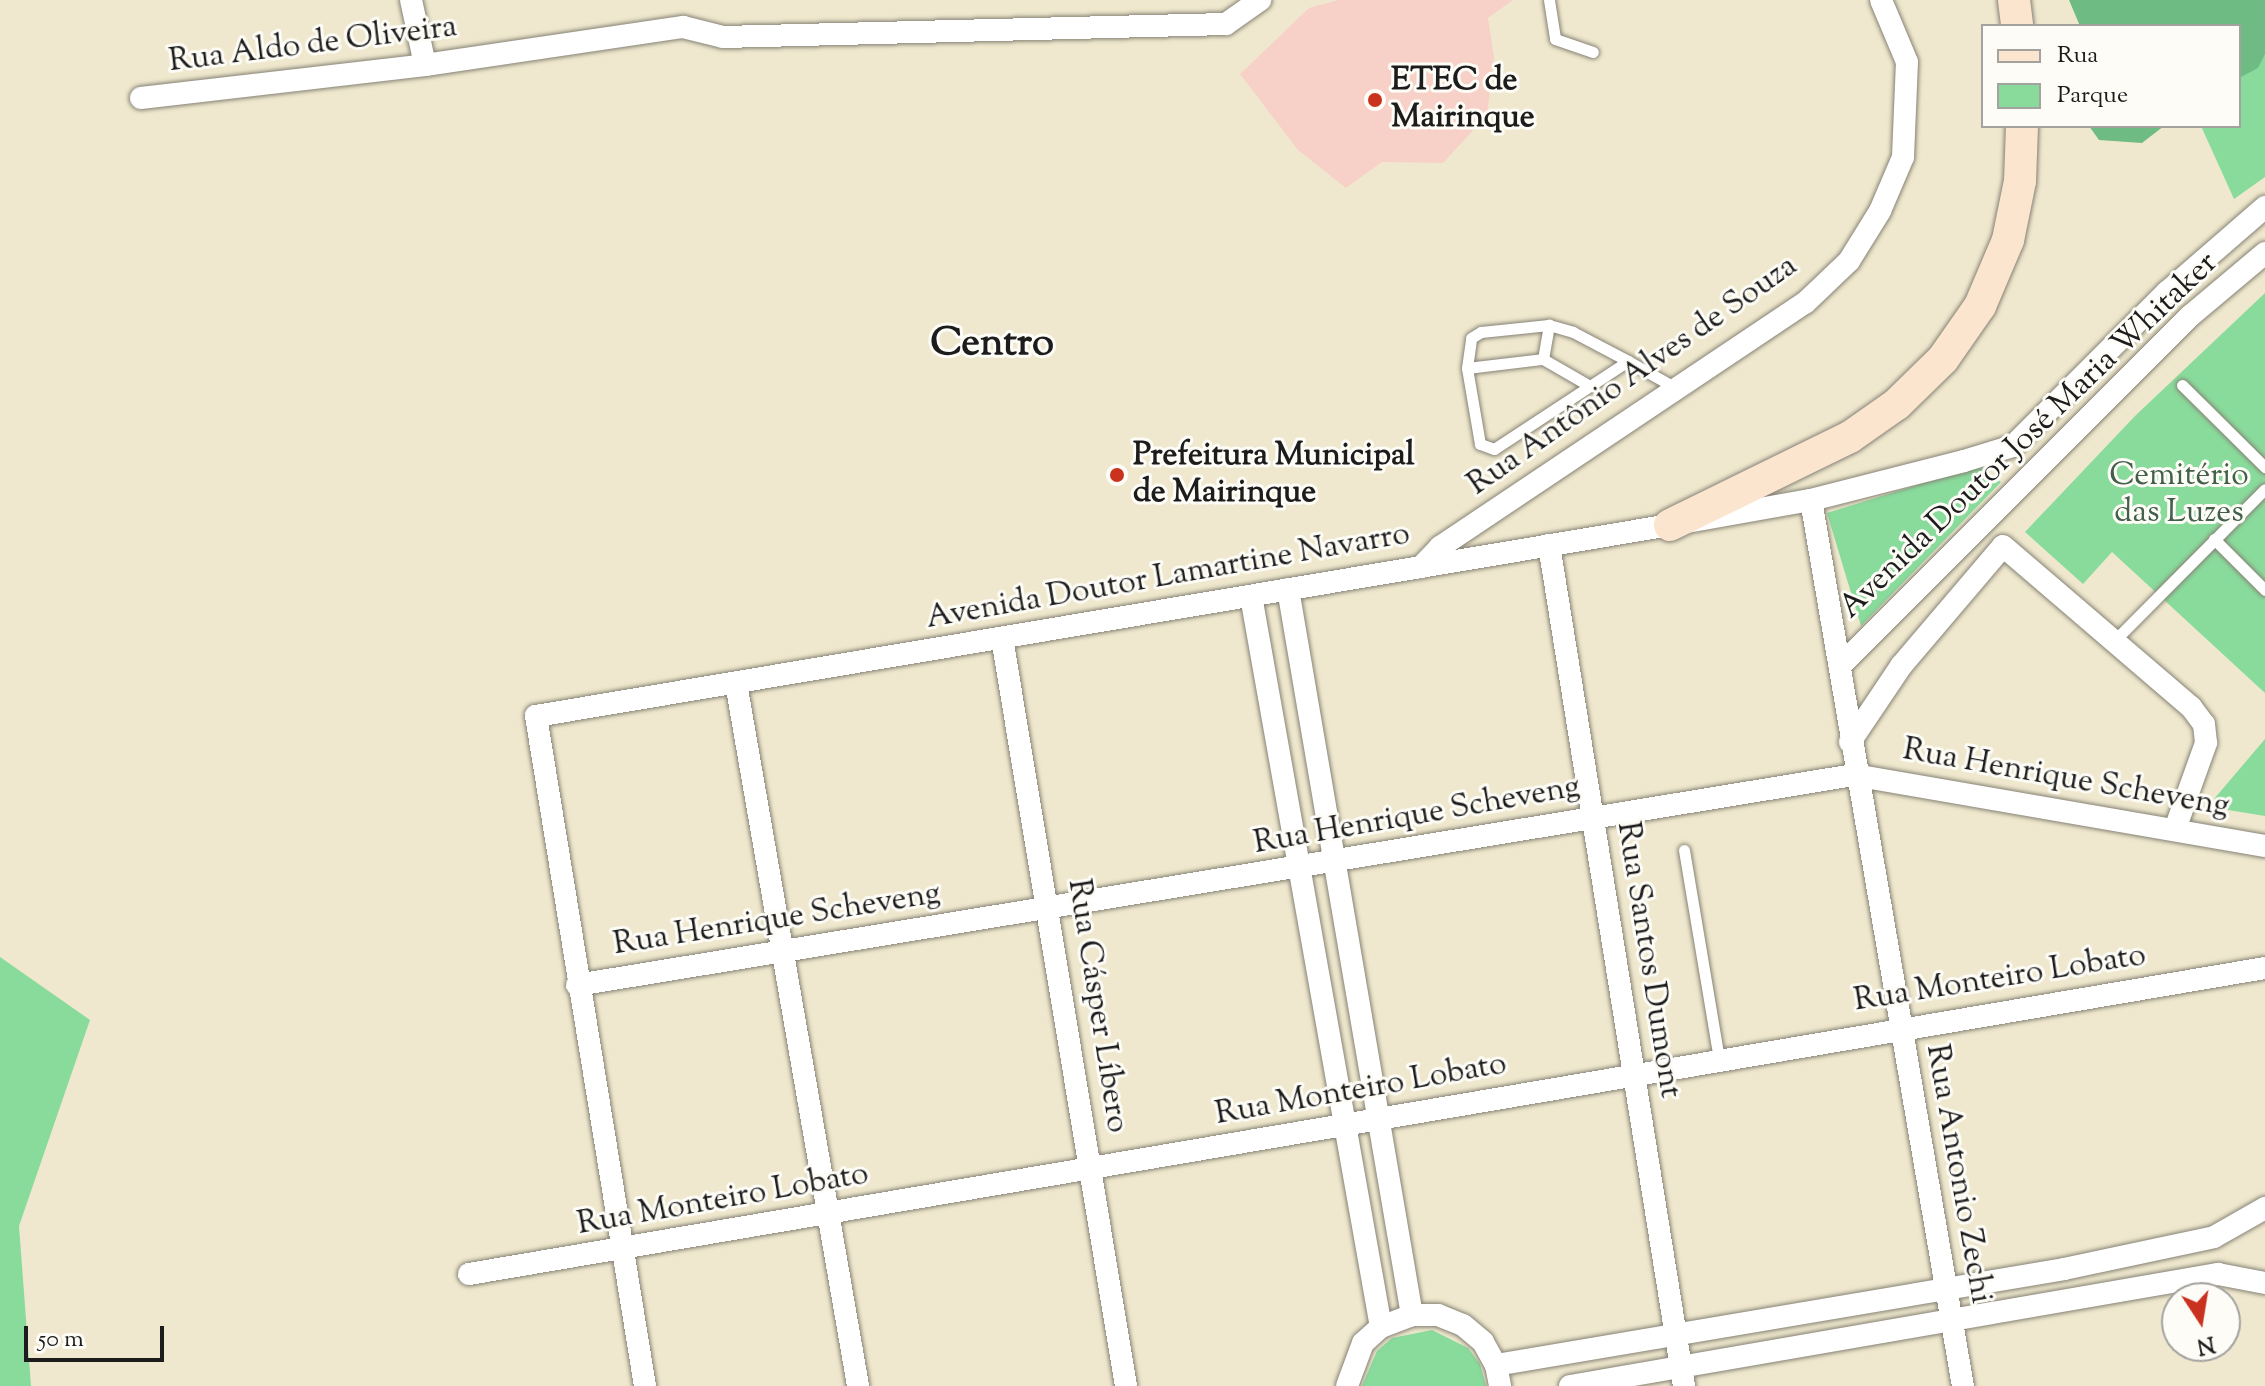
<!DOCTYPE html>
<meta charset="utf-8">
<style>
body{margin:0}
#map{position:relative;width:2265px;height:1386px;overflow:hidden;background:#efe8ce;font-family:"Sorts Mill Goudy",serif}
div>[style]{position:absolute}
[style*='--x']{left:calc(var(--x)*1px);top:calc(var(--y)*1px);width:calc(var(--w)*1px);rotate:calc(var(--a)*1deg)}
.built>*{inset:0;background:#f7d1c7}
.green>*{inset:0;background:#89db9c}
.forest>*{inset:0;background:#6ebb84}
.roads{filter:drop-shadow(0 0 2px #868275) drop-shadow(0 0 2px #868275)}
.lane>*{height:11px;margin:-5.5px;padding:0 5.5px;transform-origin:5.5px;border-radius:5.5px;background:#fff}
.street>*{height:22px;margin:-11px;padding:0 11px;transform-origin:11px;border-radius:11px;background:#fff}
.secondary>*{height:32px;margin:-16px;padding:0 16px;transform-origin:16px;border-radius:16px;background:#fce5cf}
.dots>*{width:22px;height:22px;translate:-50% -50%;box-sizing:border-box;border:4px solid #fdfcf7;border-radius:50%}
span{translate:-50% -50%;white-space:nowrap;text-align:center;line-height:1.15;-webkit-text-stroke:6px #fdfcf7;paint-order:stroke}
.street-label{font-size:32px;color:#1c1c1c}
.poi-label{font-size:32px;color:#1c1c1c;font-weight:700}
.left{translate:0 -50%;text-align:left}
.park-label{font-size:32px;color:#425f49}
.district-label{font-size:40px;color:#1c1c1c;font-weight:700}
.legend{position:absolute;left:1981px;top:24px;width:260px;height:104px;box-sizing:border-box;background:#fdfcf7;border:2px solid #a3a29f;margin:0;padding:10px 14px;list-style:none;font-size:24px;color:#1c1c1c}
.legend li{display:flex;align-items:center;gap:16px;height:40px}
.legend b{width:40px;border:2px solid #a3a29f}
.north{position:absolute;left:2161px;top:1282px;width:80px;height:80px;box-sizing:border-box;background:#fdfcf7;border:2px solid #a3a29f;border-radius:50%;rotate:168deg;font-size:22px;font-weight:700;line-height:32px;text-align:center;color:#1c1c1c}
.north::after{content:'';display:block;margin:auto;width:28px;height:36px;background:#c8321e;clip-path:polygon(50% 0,100% 100%,50% 72%,0 100%)}
.scale{position:absolute;left:24px;top:1326px;width:140px;height:36px;box-sizing:border-box;border:4px solid #1c1c1c;border-top:0;padding-left:10px;font-size:24px;line-height:28px;white-space:nowrap;color:#1c1c1c;-webkit-text-stroke:6px #fdfcf7;paint-order:stroke}
</style>
<div id="map">
<div class="built">
<i style="clip-path:polygon(1338px 0,1513px 0,1488px 18px,1494px 57px,1487px 115px,1443px 163px,1382px 162px,1346px 188px,1298px 150px,1240px 74px,1309px 8px)"></i>
</div>
<div class="green">
<i style="clip-path:polygon(2265px 14px,2265px 177px,2234px 199px,2201px 126px,2239px 126px,2239px 26px)"></i>
<i style="clip-path:polygon(2265px 293px,2265px 693px,2112px 552px,2083px 584px,2025px 532px,2135px 416px)"></i>
<i style="clip-path:polygon(1979px 466px,2001px 482px,1861px 626px,1827px 513px)"></i>
<i style="clip-path:polygon(2265px 739px,2265px 816px,2216px 808px,2214px 799px)"></i>
<i style="clip-path:polygon(0 957px,90px 1020px,19px 1226px,31px 1386px,0 1386px)"></i>
<i style="clip-path:polygon(1432px 1330px,1468px 1348px,1480px 1364px,1486px 1386px,1362px 1386px,1377px 1351px,1392px 1338px)"></i>
</div>
<div class="forest">
<i style="clip-path:polygon(2069px 0,2265px 0,2265px 54px,2258px 68px,2239px 78px,2239px 26px,2080px 26px)"></i>
<i style="clip-path:polygon(2089px 126px,2164px 126px,2142px 143px,2099px 140px)"></i>
</div>
<div class="roads">
<div class="lane">
<i style="--x:1549;--y:0;--w:39;--a:81"></i>
<i style="--x:1555;--y:39;--w:40;--a:18.9"></i>
<i style="--x:1543;--y:359;--w:35;--a:-80"></i>
<i style="--x:1628;--y:361;--w:160;--a:146.7"></i>
<i style="--x:1494;--y:449;--w:15;--a:-160"></i>
<i style="--x:1480;--y:444;--w:77;--a:-99.7"></i>
<i style="--x:1467;--y:368;--w:30;--a:-82"></i>
<i style="--x:1471;--y:338;--w:12;--a:-31"></i>
<i style="--x:1481;--y:332;--w:68;--a:-5.9"></i>
<i style="--x:1549;--y:325;--w:25;--a:16"></i>
<i style="--x:1573;--y:332;--w:62;--a:27.8"></i>
<i style="--x:1628;--y:361;--w:55;--a:29.4"></i>
<i style="--x:1467;--y:368;--w:77;--a:-6.8"></i>
<i style="--x:1543;--y:359;--w:54;--a:29.9"></i>
<i style="--x:2182;--y:385;--w:117;--a:44.7"></i>
<i style="--x:2214;--y:539;--w:72;--a:45"></i>
<i style="--x:2114;--y:641;--w:214;--a:-45.2"></i>
<i style="--x:1684;--y:850;--w:212;--a:80.5"></i>
</div>
<div class="street">
<i style="--x:411;--y:0;--w:66;--a:77.8"></i>
<i style="--x:141;--y:98;--w:286;--a:-6.6"></i>
<i style="--x:425;--y:65;--w:261;--a:-8.4"></i>
<i style="--x:683;--y:27;--w:41;--a:14"></i>
<i style="--x:723;--y:37;--w:503;--a:-1.48"></i>
<i style="--x:1226;--y:24;--w:42;--a:-35.2"></i>
<i style="--x:1811;--y:500;--w:899;--a:80.27"></i>
<i style="--x:1549;--y:545;--w:852;--a:80.88"></i>
<i style="--x:1421;--y:567;--w:28;--a:-46"></i>
<i style="--x:1440;--y:547;--w:439;--a:-33.8"></i>
<i style="--x:1805;--y:303;--w:61;--a:-43.7"></i>
<i style="--x:1849;--y:261;--w:59;--a:-58.2"></i>
<i style="--x:1880;--y:211;--w:59;--a:-66.9"></i>
<i style="--x:1903;--y:157;--w:95;--a:-87.6"></i>
<i style="--x:1907;--y:62;--w:67;--a:-112.8"></i>
<i style="--x:1288;--y:589;--w:737;--a:80.31"></i>
<i style="--x:1251;--y:596;--w:742;--a:79.92"></i>
<i style="--x:1002;--y:638;--w:758;--a:80.59"></i>
<i style="--x:1840;--y:666;--w:495;--a:-45"></i>
<i style="--x:2190;--y:316;--w:98;--a:-40"></i>
<i style="--x:736;--y:683;--w:714;--a:80.15"></i>
<i style="--x:1850;--y:742;--w:92;--a:-56.1"></i>
<i style="--x:1901;--y:666;--w:157;--a:-49.6"></i>
<i style="--x:2003;--y:546;--w:248;--a:40.6"></i>
<i style="--x:2191;--y:707;--w:21;--a:53"></i>
<i style="--x:2204;--y:724;--w:19;--a:84"></i>
<i style="--x:2206;--y:743;--w:91;--a:109.8"></i>
<i style="--x:577;--y:985;--w:1294;--a:-9.34"></i>
<i style="--x:1854;--y:775;--w:417;--a:9.8"></i>
<i style="--x:469;--y:1274;--w:1822;--a:-9.67"></i>
<i style="--x:1496;--y:1365;--w:576;--a:-9.59"></i>
<i style="--x:2064;--y:1269;--w:153;--a:-12"></i>
<i style="--x:2214;--y:1237;--w:59;--a:-29.6"></i>
<i style="--x:645;--y:1386;--w:679;--a:-99.24"></i>
<i style="--x:536;--y:716;--w:1150;--a:-9.56"></i>
<i style="--x:1670;--y:525;--w:143;--a:-10.1"></i>
<i style="--x:1811;--y:500;--w:158;--a:-14.3"></i>
<i style="--x:1964;--y:461;--w:51;--a:-17"></i>
<i style="--x:2013;--y:446;--w:218;--a:-45"></i>
<i style="--x:2167;--y:292;--w:130;--a:-40.9"></i>
<i style="--x:1347;--y:1386;--w:46;--a:-69.6"></i>
<i style="--x:1363;--y:1343;--w:24;--a:-42"></i>
<i style="--x:1381;--y:1327;--w:33;--a:-21"></i>
<i style="--x:1412;--y:1315;--w:26;--a:0"></i>
<i style="--x:1438;--y:1315;--w:27;--a:22"></i>
<i style="--x:1463;--y:1325;--w:26;--a:40"></i>
<i style="--x:1483;--y:1342;--w:26;--a:61"></i>
<i style="--x:1496;--y:1365;--w:21;--a:79"></i>
<i style="--x:1570;--y:1386;--w:658;--a:-9.81"></i>
<i style="--x:2218;--y:1274;--w:48;--a:10.8"></i>
</div>
<div class="secondary">
<i style="--x:2014;--y:0;--w:26;--a:83"></i>
<i style="--x:1670;--y:525;--w:200;--a:-26.1"></i>
<i style="--x:1850;--y:437;--w:57;--a:-35.1"></i>
<i style="--x:1897;--y:404;--w:64;--a:-44.4"></i>
<i style="--x:1943;--y:359;--w:65;--a:-55.1"></i>
<i style="--x:1980;--y:306;--w:72;--a:-67"></i>
<i style="--x:2008;--y:240;--w:60;--a:-78.5"></i>
<i style="--x:2020;--y:181;--w:55;--a:-87.9"></i>
</div>
</div>
<div class="dots">
<i style="left:1375px;top:100px;background:#c8321e"></i>
<i style="left:1117px;top:475px;background:#c8321e"></i>
</div>
<div class="street-label">
<span style="left:313px;top:45px;rotate:-7deg">Rua Aldo de Oliveira</span>
<span style="left:1633px;top:376px;rotate:-35deg">Rua Antônio Alves de Souza</span>
<span style="left:2029px;top:436px;rotate:-44deg">Avenida Doutor José Maria Whitaker</span>
<span style="left:1168px;top:577px;rotate:-10deg">Avenida Doutor Lamartine Navarro</span>
<span style="left:2066px;top:779px;rotate:10deg">Rua Henrique Scheveng</span>
<span style="left:1417px;top:816px;rotate:-10deg">Rua Henrique Scheveng</span>
<span style="left:777px;top:920px;rotate:-9deg">Rua Henrique Scheveng</span>
<span style="left:1648px;top:960px;rotate:81deg">Rua Santos Dumont</span>
<span style="left:2000px;top:979px;rotate:-9deg">Rua Monteiro Lobato</span>
<span style="left:1097px;top:1006px;rotate:81deg">Rua Cásper Líbero</span>
<span style="left:1361px;top:1090px;rotate:-10deg">Rua Monteiro Lobato</span>
<span style="left:1958px;top:1174px;rotate:80deg">Rua Antonio Zechi</span>
<span style="left:723px;top:1200px;rotate:-10deg">Rua Monteiro Lobato</span>
</div>
<div class="poi-label">
<span class="left" style="left:1391px;top:100px">ETEC de<br>Mairinque</span>
<span class="left" style="left:1133px;top:475px">Prefeitura Municipal<br>de Mairinque</span>
</div>
<div class="park-label">
<span style="left:2179px;top:495px">Cemitério<br>das Luzes</span>
</div>
<div class="district-label">
<span style="left:992px;top:345px">Centro</span>
</div>
<ul class="legend">
<li><b style="height:10px;background:#fce5cf"></b>Rua</li>
<li><b style="height:22px;background:#89db9c"></b>Parque</li>
</ul>
<div class="north">N</div>
<div class="scale">50 m</div>
</div>
